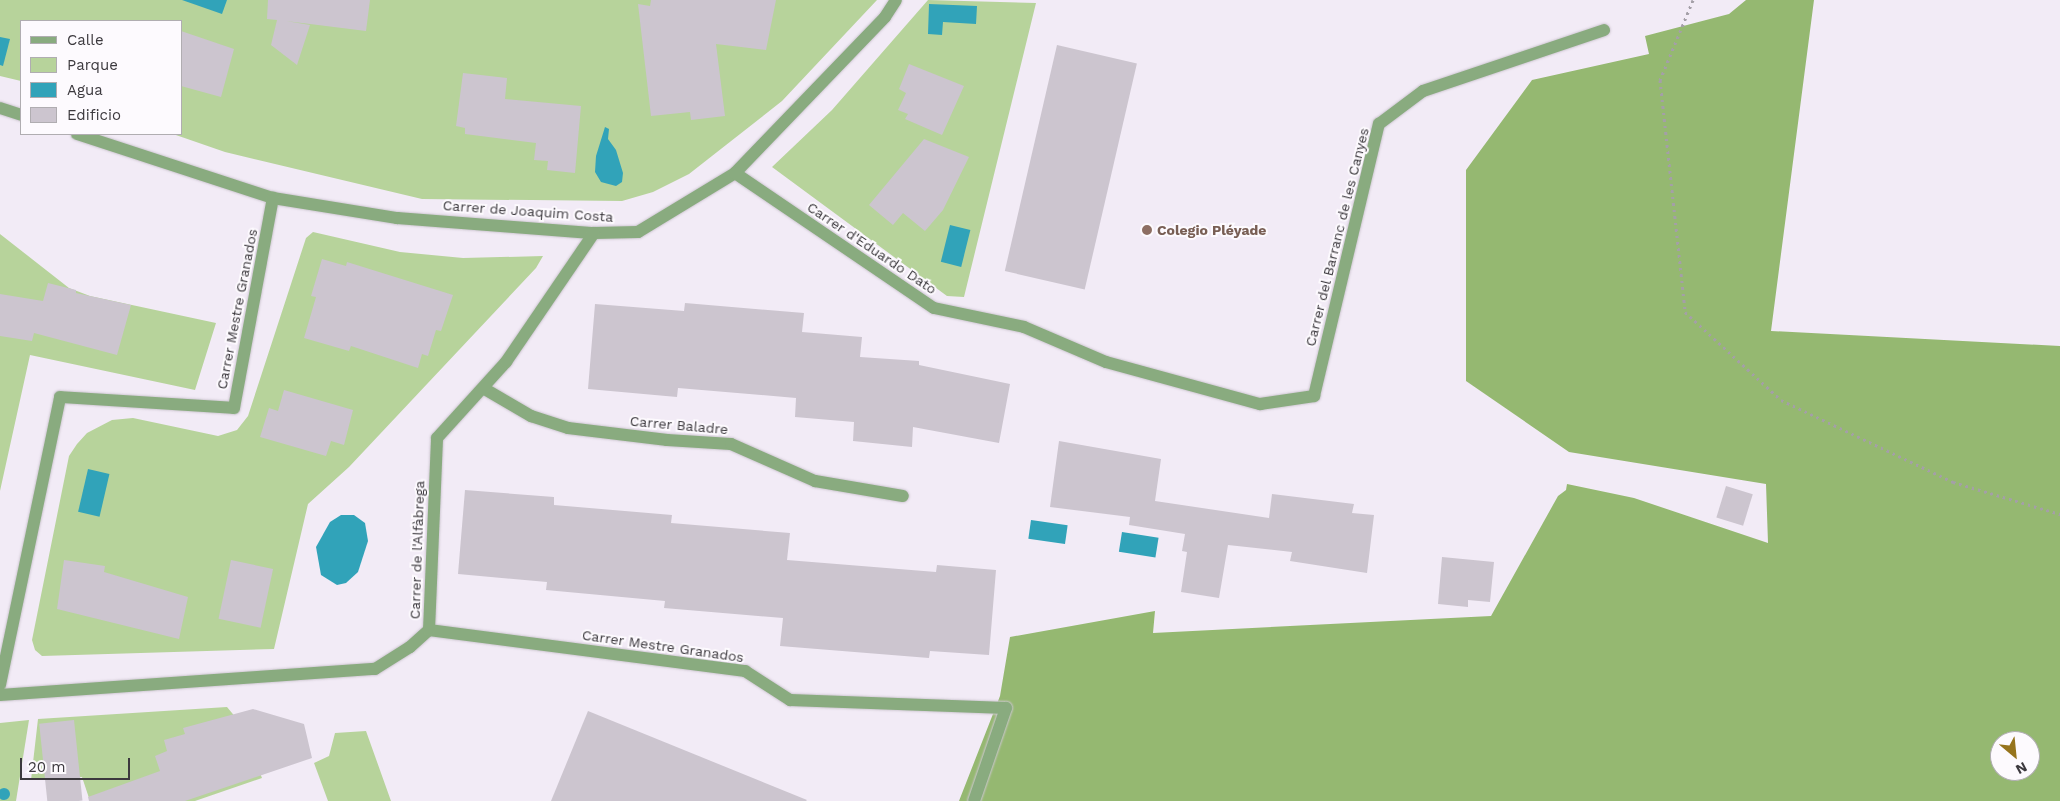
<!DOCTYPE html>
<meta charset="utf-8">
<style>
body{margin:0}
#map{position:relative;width:2060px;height:801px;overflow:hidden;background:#f2ebf6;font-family:"Work Sans",sans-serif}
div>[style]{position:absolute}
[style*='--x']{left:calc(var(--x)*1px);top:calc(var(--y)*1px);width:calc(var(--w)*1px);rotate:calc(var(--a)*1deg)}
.green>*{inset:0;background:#b7d39b}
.forest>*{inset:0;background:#95b871}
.water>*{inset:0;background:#31a3b9;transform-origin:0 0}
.round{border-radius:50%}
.building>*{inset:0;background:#ccc5cf;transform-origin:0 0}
.path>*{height:3px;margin-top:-1.5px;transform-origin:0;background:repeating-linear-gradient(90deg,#a49fa7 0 2.5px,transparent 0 6.5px)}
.roads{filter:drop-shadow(0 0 1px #cec7d1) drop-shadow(0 0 1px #cec7d1)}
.street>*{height:12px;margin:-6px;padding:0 6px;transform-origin:6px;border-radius:6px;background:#89ab7f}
.dots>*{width:14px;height:14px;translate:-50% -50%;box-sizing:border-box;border:2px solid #fdfafe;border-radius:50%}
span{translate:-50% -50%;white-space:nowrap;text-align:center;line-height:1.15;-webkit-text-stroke:4px #fdfafe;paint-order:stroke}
.street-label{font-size:14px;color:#3c393e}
.education-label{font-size:14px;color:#785e54;font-weight:700}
.left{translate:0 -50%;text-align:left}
.legend{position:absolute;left:20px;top:20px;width:162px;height:115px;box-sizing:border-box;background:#fdfafe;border:1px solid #b0adb1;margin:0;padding:6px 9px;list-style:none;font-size:15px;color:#3c393e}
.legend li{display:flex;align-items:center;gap:10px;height:25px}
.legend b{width:25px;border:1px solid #b0adb1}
.north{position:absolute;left:1990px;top:731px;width:50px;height:50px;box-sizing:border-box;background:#fdfafe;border:1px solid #b0adb1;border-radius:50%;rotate:152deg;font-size:14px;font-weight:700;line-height:20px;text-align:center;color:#3c393e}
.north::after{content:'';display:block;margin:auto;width:18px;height:22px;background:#96741d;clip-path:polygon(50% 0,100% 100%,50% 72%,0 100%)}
.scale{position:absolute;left:20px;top:758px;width:110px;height:22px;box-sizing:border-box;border:2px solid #3c393e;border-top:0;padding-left:6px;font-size:15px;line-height:18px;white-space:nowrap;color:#3c393e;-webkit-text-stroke:4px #fdfafe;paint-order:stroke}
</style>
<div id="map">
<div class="green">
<i style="clip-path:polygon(0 0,877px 0,782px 101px,689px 174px,653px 192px,622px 201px,422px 199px,225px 152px,173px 134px,181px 134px,181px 21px,21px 21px,21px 81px,0 76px)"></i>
<i style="clip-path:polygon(928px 0,1036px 3px,964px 297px,947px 296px,772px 167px,832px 110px)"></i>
<i style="clip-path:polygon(313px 232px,400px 252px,463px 258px,543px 256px,536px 268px,349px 467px,308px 504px,274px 649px,42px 656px,35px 650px,32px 640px,69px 456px,77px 444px,87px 433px,112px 420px,133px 418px,218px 436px,237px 430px,248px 416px,306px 238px)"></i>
<i style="clip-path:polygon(0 234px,69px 288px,90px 296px,216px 323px,195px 390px,30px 355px,0 491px)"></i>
<i style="clip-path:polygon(227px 707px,237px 719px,262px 778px,195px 801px,90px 801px,82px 777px,31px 780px,38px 719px)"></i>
<i style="clip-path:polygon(29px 720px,16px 801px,0 801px,0 723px)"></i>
<i style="clip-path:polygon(366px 731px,391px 801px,328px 801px,314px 763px,329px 756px,335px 733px)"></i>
</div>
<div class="forest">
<i style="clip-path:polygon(evenodd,1746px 0,1814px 0,1771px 331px,2060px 346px,2060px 801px,959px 801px,1000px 696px,1010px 637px,1155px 611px,1153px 633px,1491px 616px,1558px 496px,1566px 490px,1567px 484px,1634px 498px,1768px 543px,1766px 484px,1569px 452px,1466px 381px,1466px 170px,1532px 80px,1649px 54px,1645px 36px,1729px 14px,1746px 0,2000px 741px,2030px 741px,2030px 771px,2000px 771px,2000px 741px)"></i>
</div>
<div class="water">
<i style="clip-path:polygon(182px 0,227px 0,222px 14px)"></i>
<i style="clip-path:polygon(929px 4px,977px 6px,976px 24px,943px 22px,942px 35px,928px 34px)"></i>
<i style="clip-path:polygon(0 37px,10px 39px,3px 66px,0 65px)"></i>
<i style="clip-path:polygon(605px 127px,609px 129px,608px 139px,616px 150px,623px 173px,622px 182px,616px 186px,601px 182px,595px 172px,596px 156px)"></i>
<i style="left:950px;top:225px;width:21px;height:38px;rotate:14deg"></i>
<i style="left:88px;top:469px;width:22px;height:44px;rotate:13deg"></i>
<i style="clip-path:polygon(341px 515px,354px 515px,365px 523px,368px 541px,358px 572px,346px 583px,337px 585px,321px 575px,316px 547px,330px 522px)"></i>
<i style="left:1031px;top:520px;width:37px;height:19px;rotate:8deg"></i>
<i style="left:1122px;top:532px;width:37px;height:20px;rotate:9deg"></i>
<i class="round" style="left:-2px;top:788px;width:12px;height:12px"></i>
</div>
<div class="building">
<i style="clip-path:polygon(268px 0,370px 0,366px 31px,286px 21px,310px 25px,297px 65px,271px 45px,277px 20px,267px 19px)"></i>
<i style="clip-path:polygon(651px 0,776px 0,766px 50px,716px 44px,725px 116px,691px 120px,690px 112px,651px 116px,638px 4px,650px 6px)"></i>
<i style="clip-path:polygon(181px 31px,234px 49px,221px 97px,181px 86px)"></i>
<i style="left:1057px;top:45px;width:82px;height:232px;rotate:13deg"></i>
<i style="clip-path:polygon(909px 64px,964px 86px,942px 135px,905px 119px,908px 114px,898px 110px,906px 93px,899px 89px)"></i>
<i style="clip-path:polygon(463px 73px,507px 78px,505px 99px,581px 106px,575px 173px,547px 170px,548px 161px,534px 160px,536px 143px,465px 134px,465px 128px,456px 126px)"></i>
<i style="clip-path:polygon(924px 139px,969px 157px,943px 210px,925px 231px,903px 213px,893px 225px,869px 205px)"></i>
<i style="clip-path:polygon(322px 259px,346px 266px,347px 262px,453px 295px,441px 331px,436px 330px,428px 356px,422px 354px,418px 368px,351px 346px,349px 351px,304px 338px,316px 297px,311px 296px)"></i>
<i style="clip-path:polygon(48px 283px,76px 290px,76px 293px,131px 305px,117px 355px,34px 333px,32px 341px,0 336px,0 294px,43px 301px)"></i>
<i style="clip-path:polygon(685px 303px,804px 313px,802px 332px,862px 337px,860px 357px,919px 361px,919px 365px,1010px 384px,999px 443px,913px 427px,912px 447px,853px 441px,854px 422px,795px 417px,796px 398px,678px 388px,677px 397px,588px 389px,595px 304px,684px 311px)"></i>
<i style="clip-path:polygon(284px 390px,353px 410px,344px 445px,331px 441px,326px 456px,260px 437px,269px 408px,278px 411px)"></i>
<i style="clip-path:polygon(1059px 441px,1161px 459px,1155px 501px,1269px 518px,1272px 494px,1354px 504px,1352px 513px,1374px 515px,1367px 573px,1290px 561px,1292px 552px,1228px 545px,1219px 598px,1181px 592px,1187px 552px,1182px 551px,1185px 534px,1129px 525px,1130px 517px,1050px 507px)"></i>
<i style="left:1726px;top:486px;width:28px;height:33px;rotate:17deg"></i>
<i style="clip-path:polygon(465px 490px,554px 497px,554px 505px,672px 515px,671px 523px,790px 533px,787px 560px,936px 572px,937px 565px,996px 570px,989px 655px,930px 651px,929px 658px,780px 646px,783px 618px,664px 608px,665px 601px,546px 590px,547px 582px,458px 574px)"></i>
<i style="clip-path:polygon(1442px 557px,1494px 562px,1490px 602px,1468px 600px,1468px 607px,1438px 604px)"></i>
<i style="clip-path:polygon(64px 560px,105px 566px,104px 572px,188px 597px,179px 639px,57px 609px)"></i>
<i style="left:231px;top:560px;width:43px;height:60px;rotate:12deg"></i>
<i style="clip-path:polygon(253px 709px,304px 724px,312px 758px,185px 801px,89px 801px,88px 797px,160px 771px,155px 756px,167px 751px,164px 740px,185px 734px,183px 728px)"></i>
<i style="clip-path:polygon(588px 711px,807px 800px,806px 801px,551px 801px)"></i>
<i style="left:74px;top:720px;width:81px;height:35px;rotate:84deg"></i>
</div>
<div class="path">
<i style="--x:1693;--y:0;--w:87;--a:112.4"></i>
<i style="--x:1660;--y:80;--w:233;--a:83.8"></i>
<i style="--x:1685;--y:312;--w:130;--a:42.5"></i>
<i style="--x:1781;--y:400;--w:191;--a:25.5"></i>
<i style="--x:1953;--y:482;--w:112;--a:16.7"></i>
</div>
<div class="roads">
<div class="street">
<i style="--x:0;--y:108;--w:22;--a:18"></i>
<i style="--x:77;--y:134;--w:206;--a:18.1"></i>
<i style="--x:273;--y:198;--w:126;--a:9.2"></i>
<i style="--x:397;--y:218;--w:198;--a:4.4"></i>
<i style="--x:594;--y:233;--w:44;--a:-1.3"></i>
<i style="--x:638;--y:232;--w:114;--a:-31.3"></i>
<i style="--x:735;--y:173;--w:216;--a:-46.1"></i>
<i style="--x:885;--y:17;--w:20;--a:-57"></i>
<i style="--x:735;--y:173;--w:240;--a:34.2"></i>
<i style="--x:934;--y:308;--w:92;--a:11.9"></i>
<i style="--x:1024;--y:327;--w:89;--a:23.1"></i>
<i style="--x:1106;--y:362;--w:160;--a:15.3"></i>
<i style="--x:1260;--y:404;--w:55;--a:-8.4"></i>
<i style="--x:1314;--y:396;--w:280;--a:-76.6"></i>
<i style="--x:1379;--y:124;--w:55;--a:-36.9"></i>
<i style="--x:1423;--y:91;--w:191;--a:-18.6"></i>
<i style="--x:483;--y:388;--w:56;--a:30.3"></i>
<i style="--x:531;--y:416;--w:39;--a:18"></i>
<i style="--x:568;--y:428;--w:100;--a:6.9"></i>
<i style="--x:667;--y:440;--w:64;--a:3.6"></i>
<i style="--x:731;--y:444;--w:92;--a:23.8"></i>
<i style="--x:815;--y:481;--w:89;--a:9.7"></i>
<i style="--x:429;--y:630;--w:319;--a:7.4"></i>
<i style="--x:745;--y:671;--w:54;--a:32.8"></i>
<i style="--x:790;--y:700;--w:216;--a:2.1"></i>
<i style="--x:1006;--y:708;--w:98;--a:109"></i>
<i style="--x:0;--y:685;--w:294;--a:-78.2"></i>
<i style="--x:60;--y:397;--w:174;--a:3.6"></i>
<i style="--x:234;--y:408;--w:214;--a:-79.5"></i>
<i style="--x:0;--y:695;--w:376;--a:-4"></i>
<i style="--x:375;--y:669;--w:41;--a:-32.2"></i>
<i style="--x:410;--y:647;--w:25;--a:-42"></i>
<i style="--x:429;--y:630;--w:192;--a:-87.6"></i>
<i style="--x:437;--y:438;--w:103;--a:-47.8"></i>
<i style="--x:506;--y:362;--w:156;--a:-55.7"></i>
</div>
</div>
<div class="dots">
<i style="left:1147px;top:230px;background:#8d6e63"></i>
</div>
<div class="street-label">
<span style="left:528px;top:211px;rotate:4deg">Carrer de Joaquim Costa</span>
<span style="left:1337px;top:237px;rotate:-76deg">Carrer del Barranc de les Canyes</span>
<span style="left:872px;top:248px;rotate:34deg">Carrer d'Eduardo Dato</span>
<span style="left:237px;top:309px;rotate:-79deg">Carrer Mestre Granados</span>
<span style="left:679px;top:425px;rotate:5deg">Carrer Baladre</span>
<span style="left:417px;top:550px;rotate:-88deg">Carrer de l'Alfàbrega</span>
<span style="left:663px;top:646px;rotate:8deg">Carrer Mestre Granados</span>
</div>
<div class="education-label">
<span class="left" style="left:1157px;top:230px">Colegio Pléyade</span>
</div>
<ul class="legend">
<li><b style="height:6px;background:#89ab7f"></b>Calle</li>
<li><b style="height:14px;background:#b7d39b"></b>Parque</li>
<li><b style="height:14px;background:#31a3b9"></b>Agua</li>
<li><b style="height:14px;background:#ccc5cf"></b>Edificio</li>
</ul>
<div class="north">N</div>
<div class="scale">20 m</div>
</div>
